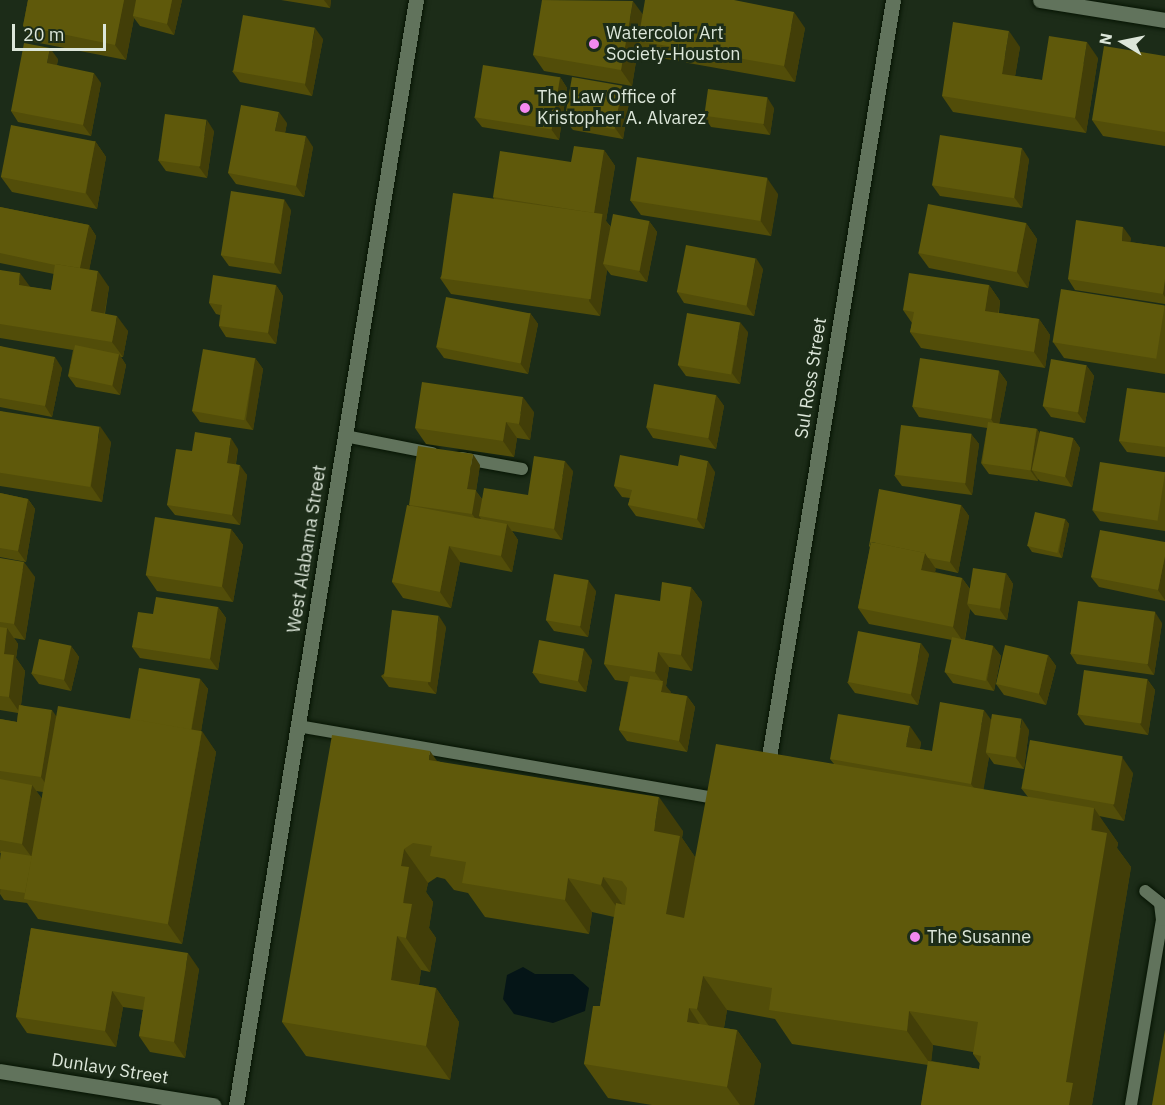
<!DOCTYPE html>
<style>
body{margin:0}
#map{position:relative;width:1165px;height:1105px;overflow:hidden;background:#1c2c18;font-family:"IBM Plex Sans",sans-serif}
div>[style]{position:absolute}
[style*='--x']{left:calc(var(--x)*1px);top:calc(var(--y)*1px);width:calc(var(--w)*1px);rotate:calc(var(--a)*1deg)}
.water>*{inset:0;background:#051517}
.roads{filter:drop-shadow(0 0 2px #061403) drop-shadow(0 0 2px #061403)}
.service>*{height:12px;margin:-6px;padding:0 6px;transform-origin:6px;border-radius:6px;background:#61735c}
.minor>*{height:15px;margin:-7.5px;padding:0 7.5px;transform-origin:7.5px;border-radius:7.5px;background:#61735c}
.tertiary>*{height:15px;margin:-7.5px;padding:0 7.5px;transform-origin:7.5px;border-radius:7.5px;background:#61735c}
.wall>*{inset:0;background:#524d09}
.shaded-wall>*{inset:0;background:#423e08}
.building>*{inset:0;background:#5f590b;transform-origin:0 0}
.dots>*{width:16px;height:16px;translate:-50% -50%;box-sizing:border-box;border:3px solid #1c2c18;border-radius:50%}
span{translate:-50% -50%;white-space:nowrap;text-align:center;line-height:1.15;-webkit-text-stroke:6px #1c2c18;paint-order:stroke}
.poi-label{font-size:18px;color:#dce6d9}
.left{translate:0 -50%;text-align:left}
.street-label{font-size:18px;color:#dce6d9}
.north{position:absolute;left:1093px;top:12px;width:60px;height:60px;-webkit-text-stroke:4px #1c2c18;paint-order:stroke;rotate:280deg;font-size:16px;font-weight:700;line-height:24px;text-align:center;color:#dce6d9}
.north::after{content:'';display:block;margin:auto;width:21px;height:27px;background:#dce6d9;clip-path:polygon(50% 0,100% 100%,50% 72%,0 100%)}
.scale{position:absolute;left:12px;top:24px;width:94px;height:27px;box-sizing:border-box;border:3px solid #dce6d9;border-top:0;padding-left:8px;font-size:18px;line-height:21px;white-space:nowrap;color:#dce6d9;-webkit-text-stroke:4px #1c2c18;paint-order:stroke}
</style>
<div id="map">
<div class="water">
<i style="clip-path:polygon(523px 967px,535px 974px,573px 974px,589px 988px,585px 1011px,553px 1023px,514px 1014px,503px 999px,507px 975px)"></i>
</div>
<div class="roads">
<div class="service">
<i style="--x:345;--y:436;--w:89;--a:11.1"></i>
<i style="--x:461;--y:458;--w:62;--a:10.2"></i>
<i style="--x:298;--y:726;--w:422;--a:9.8"></i>
<i style="--x:1131;--y:1105;--w:188;--a:-80.5"></i>
<i style="--x:1162;--y:920;--w:17;--a:-97"></i>
<i style="--x:1160;--y:903;--w:19;--a:-141"></i>
</div>
<div class="minor">
<i style="--x:768;--y:763;--w:773;--a:-80.7"></i>
</div>
<div class="tertiary">
<i style="--x:1040;--y:0;--w:127;--a:9.1"></i>
<i style="--x:0;--y:1071;--w:216;--a:9.1"></i>
<i style="--x:236;--y:1105;--w:1120;--a:-80.75"></i>
</div>
</div>
<div class="wall">
<i style="clip-path:polygon(28px 0,182px 0,174px 35px,140px 26px,134px 18px,126px 60px,34px 42px,23px 26px)"></i>
<i style="clip-path:polygon(281px 0,331px 0,330px 8px)"></i>
<i style="clip-path:polygon(642px 14px,805px 28px,795px 82px,649px 56px,639px 43px,632px 86px,544px 71px,533px 55px)"></i>
<i style="clip-path:polygon(323px 39px,312px 96px,240px 82px,232px 71px)"></i>
<i style="clip-path:polygon(1020px 47px,1015px 76px,1042px 80px,1098px 58px,1086px 133px,953px 112px,942px 96px)"></i>
<i style="clip-path:polygon(1165px 56px,1165px 146px,1103px 136px,1092px 120px)"></i>
<i style="clip-path:polygon(58px 59px,57px 65px,101px 83px,91px 136px,18px 122px,11px 111px)"></i>
<i style="clip-path:polygon(560px 77px,567px 88px,559px 140px,482px 127px,474px 117px)"></i>
<i style="clip-path:polygon(630px 96px,623px 139px,573px 130px,565px 120px)"></i>
<i style="clip-path:polygon(774px 108px,770px 135px,711px 127px,704px 116px)"></i>
<i style="clip-path:polygon(287px 123px,285px 133px,313px 147px,304px 197px,236px 184px,228px 173px)"></i>
<i style="clip-path:polygon(214px 131px,207px 178px,166px 171px,158px 160px)"></i>
<i style="clip-path:polygon(95px 141px,106px 157px,97px 209px,12px 192px,1px 177px)"></i>
<i style="clip-path:polygon(604px 150px,615px 166px,606px 221px,611px 227px,649px 221px,657px 232px,647px 282px,611px 275px,607px 270px,600px 316px,451px 294px,440px 278px,494px 199px,493px 197px,571px 162px)"></i>
<i style="clip-path:polygon(1029px 159px,1022px 208px,940px 196px,932px 185px)"></i>
<i style="clip-path:polygon(778px 194px,771px 236px,641px 215px,630px 200px)"></i>
<i style="clip-path:polygon(0 207px,89px 225px,96px 236px,89px 270px,109px 287px,105px 314px,128px 331px,123px 357px,121px 357px,126px 365px,120px 395px,76px 387px,68px 376px,73px 350px,0 338px,0 270px,30px 287px,51px 290px,54px 274px,0 263px)"></i>
<i style="clip-path:polygon(291px 210px,281px 274px,229px 266px,221px 255px)"></i>
<i style="clip-path:polygon(1026px 223px,1037px 239px,1028px 288px,929px 268px,918px 253px)"></i>
<i style="clip-path:polygon(1131px 238px,1130px 242px,1165px 247px,1165px 304px,1075px 290px,1068px 279px)"></i>
<i style="clip-path:polygon(763px 269px,754px 316px,684px 303px,677px 292px)"></i>
<i style="clip-path:polygon(276px 285px,283px 296px,276px 344px,226px 337px,219px 326px,220px 315px,216px 314px,209px 303px)"></i>
<i style="clip-path:polygon(989px 285px,1000px 301px,999px 313px,1039px 319px,1050px 335px,1045px 368px,921px 348px,910px 332px,912px 323px,903px 310px)"></i>
<i style="clip-path:polygon(1165px 306px,1165px 374px,1064px 358px,1053px 342px)"></i>
<i style="clip-path:polygon(530px 313px,538px 324px,528px 374px,444px 358px,436px 347px)"></i>
<i style="clip-path:polygon(748px 332px,740px 384px,686px 376px,678px 365px)"></i>
<i style="clip-path:polygon(0 346px,62px 368px,52px 417px,0 407px)"></i>
<i style="clip-path:polygon(255px 358px,263px 369px,253px 430px,200px 422px,192px 411px)"></i>
<i style="clip-path:polygon(1086px 365px,1094px 376px,1085px 423px,1051px 417px,1043px 406px)"></i>
<i style="clip-path:polygon(999px 371px,1007px 382px,999px 424px,1037px 429px,1040px 434px,1073px 438px,1080px 448px,1072px 487px,1040px 481px,1038px 479px,1038px 481px,989px 474px,981px 463px,987px 428px,919px 417px,912px 406px)"></i>
<i style="clip-path:polygon(1165px 393px,1165px 457px,1127px 452px,1119px 441px)"></i>
<i style="clip-path:polygon(716px 395px,724px 406px,716px 449px,653px 438px,646px 427px)"></i>
<i style="clip-path:polygon(0 411px,111px 442px,102px 502px,0 486px)"></i>
<i style="clip-path:polygon(534px 412px,530px 440px,517px 438px,514px 457px,426px 444px,415px 428px)"></i>
<i style="clip-path:polygon(971px 434px,979px 444px,972px 495px,902px 486px,894px 475px)"></i>
<i style="clip-path:polygon(238px 449px,236px 464px,247px 475px,240px 525px,175px 515px,167px 505px,192px 451px)"></i>
<i style="clip-path:polygon(480px 465px,476px 491px,482px 499px,528px 495px,573px 471px,562px 540px,512px 531px,518px 540px,512px 572px,460px 562px,451px 608px,403px 598px,392px 582px,410px 505px)"></i>
<i style="clip-path:polygon(678px 466px,715px 472px,704px 529px,636px 516px,628px 505px,630px 498px,622px 497px,614px 486px)"></i>
<i style="clip-path:polygon(1165px 472px,1165px 531px,1100px 521px,1093px 511px)"></i>
<i style="clip-path:polygon(0 493px,28px 499px,35px 509px,26px 562px,0 557px)"></i>
<i style="clip-path:polygon(961px 505px,969px 516px,958px 573px,935px 568px,935px 572px,962px 578px,970px 589px,1006px 573px,1013px 584px,1007px 620px,975px 615px,970px 609px,965px 640px,993px 646px,1001px 656px,994px 691px,953px 683px,945px 672px,952px 640px,869px 624px,858px 608px,870px 548px,869px 546px)"></i>
<i style="clip-path:polygon(1065px 519px,1069px 524px,1062px 558px,1032px 552px,1028px 546px)"></i>
<i style="clip-path:polygon(231px 529px,243px 545px,233px 602px,157px 591px,146px 575px)"></i>
<i style="clip-path:polygon(1165px 542px,1165px 601px,1099px 587px,1091px 577px)"></i>
<i style="clip-path:polygon(evenodd,0 558px,35px 577px,25px 640px,14px 638px,18px 644px,16px 658px,25px 671px,21px 705px,56px 717px,131px 719px,200px 679px,208px 689px,201px 731px,216px 752px,182px 944px,38px 919px,27px 903px,4px 900px,0 894px,1px 853px,0 853px,0 719px,17px 722px,18px 713px,0 710px,0 558px,36px 791px,43px 792px,42px 799px,36px 791px)"></i>
<i style="clip-path:polygon(691px 587px,702px 602px,692px 671px,669px 667px,666px 686px,670px 693px,687px 696px,695px 707px,687px 752px,627px 741px,619px 730px,628px 682px,615px 680px,604px 664px,660px 601px)"></i>
<i style="clip-path:polygon(596px 591px,588px 637px,554px 631px,546px 620px)"></i>
<i style="clip-path:polygon(218px 607px,226px 618px,218px 670px,140px 658px,132px 647px,153px 614px)"></i>
<i style="clip-path:polygon(1162px 623px,1154px 675px,1077px 664px,1070px 653px)"></i>
<i style="clip-path:polygon(446px 627px,436px 694px,389px 687px,381px 676px)"></i>
<i style="clip-path:polygon(71px 646px,79px 657px,71px 691px,39px 684px,31px 673px)"></i>
<i style="clip-path:polygon(929px 654px,918px 705px,855px 693px,847px 682px)"></i>
<i style="clip-path:polygon(1048px 655px,1056px 666px,1046px 705px,1004px 695px,996px 684px)"></i>
<i style="clip-path:polygon(592px 660px,586px 692px,540px 683px,532px 672px)"></i>
<i style="clip-path:polygon(1147px 679px,1155px 690px,1148px 735px,1085px 725px,1077px 714px)"></i>
<i style="clip-path:polygon(evenodd,991px 720px,1029px 730px,1024px 769px,994px 764px,989px 757px,983px 790px,1028px 797px,1021px 788px,1133px 773px,1124px 821px,1099px 816px,1118px 843px,1117px 848px,1131px 867px,1092px 1105px,921px 1105px,928px 1065px,792px 1044px,775px 1019px,727px 1010px,724px 1028px,737px 1030px,761px 1064px,754px 1105px,652px 1105px,608px 1098px,584px 1064px,600px 1006px,614px 917px,592px 912px,589px 934px,485px 917px,468px 893px,454px 890px,445px 879px,437px 877px,428px 883px,426px 892px,433px 902px,429px 928px,436px 938px,430px 972px,421px 970px,419px 985px,436px 988px,459px 1022px,450px 1080px,306px 1056px,282px 1022px,437px 761px,683px 831px,682px 838px,695px 857px,834px 764px,830px 759px,921px 742px,920px 749px,932px 751px,991px 720px,933px 1045px,973px 1052px,973px 1054px,980px 1064px,979px 1069px,931px 1061px,933px 1045px)"></i>
<i style="clip-path:polygon(31px 928px,199px 969px,185px 1058px,150px 1052px,139px 1036px,143px 1010px,123px 1007px,116px 1047px,27px 1033px,16px 1017px)"></i>
</div>
<div class="shaded-wall">
<i style="clip-path:polygon(124px 0,138px 0,133px 16px,134px 18px,126px 60px,115px 45px)"></i>
<i style="clip-path:polygon(172px 0,182px 0,174px 35px,167px 24px)"></i>
<i style="clip-path:polygon(324px 0,331px 0,330px 8px)"></i>
<i style="clip-path:polygon(633px 1px,644px 16px,638px 41px,639px 43px,632px 86px,621px 70px)"></i>
<i style="clip-path:polygon(794px 12px,805px 28px,795px 82px,784px 66px)"></i>
<i style="clip-path:polygon(315px 28px,323px 39px,312px 96px,305px 85px)"></i>
<i style="clip-path:polygon(1009px 31px,1020px 47px,1013px 89px,1002px 74px)"></i>
<i style="clip-path:polygon(1087px 42px,1098px 58px,1086px 133px,1075px 118px)"></i>
<i style="clip-path:polygon(50px 48px,58px 59px,55px 74px,47px 63px)"></i>
<i style="clip-path:polygon(94px 73px,101px 83px,91px 136px,83px 125px)"></i>
<i style="clip-path:polygon(560px 77px,567px 88px,559px 140px,551px 129px)"></i>
<i style="clip-path:polygon(622px 86px,630px 96px,623px 139px,615px 128px)"></i>
<i style="clip-path:polygon(767px 97px,774px 108px,770px 135px,763px 124px)"></i>
<i style="clip-path:polygon(279px 112px,287px 123px,283px 142px,275px 131px)"></i>
<i style="clip-path:polygon(207px 120px,214px 131px,207px 178px,199px 167px)"></i>
<i style="clip-path:polygon(306px 136px,313px 147px,304px 197px,296px 186px)"></i>
<i style="clip-path:polygon(95px 141px,106px 157px,97px 209px,86px 193px)"></i>
<i style="clip-path:polygon(1022px 148px,1029px 159px,1022px 208px,1014px 197px)"></i>
<i style="clip-path:polygon(604px 150px,615px 166px,606px 221px,613px 231px,603px 264px,607px 270px,600px 316px,589px 301px,601px 223px,594px 213px)"></i>
<i style="clip-path:polygon(767px 178px,778px 194px,771px 236px,760px 220px)"></i>
<i style="clip-path:polygon(284px 199px,291px 210px,281px 274px,274px 263px)"></i>
<i style="clip-path:polygon(649px 221px,657px 232px,647px 282px,639px 271px)"></i>
<i style="clip-path:polygon(1026px 223px,1037px 239px,1028px 288px,1017px 272px)"></i>
<i style="clip-path:polygon(89px 225px,96px 236px,87px 281px,79px 270px)"></i>
<i style="clip-path:polygon(1123px 227px,1131px 238px,1129px 252px,1122px 241px)"></i>
<i style="clip-path:polygon(756px 258px,763px 269px,754px 316px,746px 305px)"></i>
<i style="clip-path:polygon(98px 271px,109px 287px,102px 327px,91px 311px)"></i>
<i style="clip-path:polygon(20px 273px,31px 288px,19px 285px)"></i>
<i style="clip-path:polygon(1165px 279px,1165px 297px,1163px 294px)"></i>
<i style="clip-path:polygon(276px 285px,283px 296px,276px 344px,268px 333px)"></i>
<i style="clip-path:polygon(989px 285px,1000px 301px,996px 327px,985px 311px)"></i>
<i style="clip-path:polygon(530px 313px,538px 324px,528px 374px,520px 363px)"></i>
<i style="clip-path:polygon(117px 316px,128px 331px,123px 357px,112px 342px)"></i>
<i style="clip-path:polygon(1039px 319px,1050px 335px,1045px 368px,1034px 352px)"></i>
<i style="clip-path:polygon(740px 322px,748px 332px,740px 384px,732px 373px)"></i>
<i style="clip-path:polygon(119px 354px,126px 365px,120px 395px,112px 385px)"></i>
<i style="clip-path:polygon(55px 357px,62px 368px,52px 417px,45px 406px)"></i>
<i style="clip-path:polygon(255px 358px,263px 369px,253px 430px,246px 420px)"></i>
<i style="clip-path:polygon(1086px 365px,1094px 376px,1085px 423px,1077px 412px)"></i>
<i style="clip-path:polygon(999px 371px,1007px 382px,998px 430px,991px 419px)"></i>
<i style="clip-path:polygon(716px 395px,724px 406px,716px 449px,708px 438px)"></i>
<i style="clip-path:polygon(523px 397px,534px 412px,530px 440px,519px 424px)"></i>
<i style="clip-path:polygon(506px 422px,517px 438px,514px 457px,503px 441px)"></i>
<i style="clip-path:polygon(100px 426px,111px 442px,102px 502px,91px 486px)"></i>
<i style="clip-path:polygon(1037px 429px,1044px 440px,1032px 470px,1038px 479px,1038px 481px,1030px 470px)"></i>
<i style="clip-path:polygon(971px 434px,979px 444px,972px 495px,965px 484px)"></i>
<i style="clip-path:polygon(231px 438px,238px 449px,234px 474px,227px 463px)"></i>
<i style="clip-path:polygon(1073px 438px,1080px 448px,1072px 487px,1065px 476px)"></i>
<i style="clip-path:polygon(473px 454px,480px 465px,476px 491px,483px 501px,479px 516px,481px 519px,480px 525px,472px 514px,467px 489px)"></i>
<i style="clip-path:polygon(565px 461px,573px 471px,562px 540px,554px 529px)"></i>
<i style="clip-path:polygon(708px 461px,715px 472px,704px 529px,697px 519px)"></i>
<i style="clip-path:polygon(240px 465px,247px 475px,240px 525px,232px 515px)"></i>
<i style="clip-path:polygon(28px 499px,35px 509px,26px 562px,18px 551px)"></i>
<i style="clip-path:polygon(961px 505px,969px 516px,958px 573px,950px 562px)"></i>
<i style="clip-path:polygon(1065px 519px,1069px 524px,1062px 558px,1059px 552px)"></i>
<i style="clip-path:polygon(507px 524px,518px 540px,512px 572px,501px 556px)"></i>
<i style="clip-path:polygon(231px 529px,243px 545px,233px 602px,222px 586px)"></i>
<i style="clip-path:polygon(449px 546px,460px 562px,451px 608px,440px 592px)"></i>
<i style="clip-path:polygon(925px 553px,936px 569px,932px 585px,921px 570px)"></i>
<i style="clip-path:polygon(1165px 556px,1165px 600px,1158px 590px)"></i>
<i style="clip-path:polygon(24px 562px,35px 577px,25px 640px,14px 624px)"></i>
<i style="clip-path:polygon(1006px 573px,1013px 584px,1007px 620px,1000px 610px)"></i>
<i style="clip-path:polygon(962px 578px,973px 594px,967px 604px,970px 609px,964px 643px,953px 627px)"></i>
<i style="clip-path:polygon(588px 580px,596px 591px,588px 637px,580px 627px)"></i>
<i style="clip-path:polygon(691px 587px,702px 602px,692px 671px,681px 655px)"></i>
<i style="clip-path:polygon(218px 607px,226px 618px,218px 670px,210px 659px)"></i>
<i style="clip-path:polygon(1155px 612px,1162px 623px,1154px 675px,1147px 664px)"></i>
<i style="clip-path:polygon(439px 616px,446px 627px,436px 694px,428px 684px)"></i>
<i style="clip-path:polygon(7px 628px,18px 644px,16px 658px,25px 671px,20px 713px,9px 697px,4px 654px)"></i>
<i style="clip-path:polygon(921px 643px,929px 654px,918px 705px,911px 695px)"></i>
<i style="clip-path:polygon(71px 646px,79px 657px,71px 691px,64px 680px)"></i>
<i style="clip-path:polygon(993px 646px,1001px 656px,994px 691px,987px 680px)"></i>
<i style="clip-path:polygon(584px 649px,592px 660px,586px 692px,578px 681px)"></i>
<i style="clip-path:polygon(658px 652px,669px 667px,666px 686px,671px 692px,669px 703px,661px 692px,663px 684px,655px 672px)"></i>
<i style="clip-path:polygon(1048px 655px,1056px 666px,1046px 705px,1039px 694px)"></i>
<i style="clip-path:polygon(200px 679px,208px 689px,199px 744px,191px 733px)"></i>
<i style="clip-path:polygon(1147px 679px,1155px 690px,1148px 735px,1140px 724px)"></i>
<i style="clip-path:polygon(687px 696px,695px 707px,687px 752px,679px 741px)"></i>
<i style="clip-path:polygon(52px 710px,63px 726px,52px 793px,41px 777px)"></i>
<i style="clip-path:polygon(984px 710px,995px 725px,986px 753px,989px 757px,982px 799px,971px 784px)"></i>
<i style="clip-path:polygon(1022px 719px,1029px 730px,1024px 769px,1016px 758px)"></i>
<i style="clip-path:polygon(910px 726px,921px 742px,917px 763px,906px 747px)"></i>
<i style="clip-path:polygon(202px 731px,216px 752px,182px 944px,168px 924px)"></i>
<i style="clip-path:polygon(430px 751px,454px 785px,429px 760px)"></i>
<i style="clip-path:polygon(1122px 757px,1133px 773px,1124px 821px,1113px 805px)"></i>
<i style="clip-path:polygon(32px 785px,43px 800px,33px 859px,22px 844px)"></i>
<i style="clip-path:polygon(659px 797px,683px 831px,682px 838px,704px 870px,690px 948px,666px 914px,654px 831px)"></i>
<i style="clip-path:polygon(1094px 808px,1118px 843px,1117px 848px,1131px 867px,1092px 1105px,1069px 1105px,1066px 1082px)"></i>
<i style="clip-path:polygon(404px 849px,428px 883px,426px 892px,433px 902px,429px 928px,436px 938px,430px 972px,406px 938px,401px 866px)"></i>
<i style="clip-path:polygon(603px 877px,627px 911px,625px 919px,601px 885px)"></i>
<i style="clip-path:polygon(568px 878px,592px 912px,589px 934px,565px 900px)"></i>
<i style="clip-path:polygon(397px 936px,421px 970px,415px 1014px,391px 980px)"></i>
<i style="clip-path:polygon(188px 953px,199px 969px,185px 1058px,174px 1042px)"></i>
<i style="clip-path:polygon(703px 976px,727px 1010px,721px 1043px,697px 1009px)"></i>
<i style="clip-path:polygon(436px 988px,459px 1022px,450px 1080px,426px 1046px)"></i>
<i style="clip-path:polygon(112px 991px,123px 1007px,116px 1047px,105px 1031px)"></i>
<i style="clip-path:polygon(689px 1008px,712px 1043px,687px 1022px)"></i>
<i style="clip-path:polygon(909px 1011px,933px 1045px,931px 1065px,907px 1031px)"></i>
<i style="clip-path:polygon(737px 1030px,761px 1064px,754px 1105px,740px 1105px,727px 1087px)"></i>
</div>
<div class="building">
<i style="clip-path:polygon(28px 0,124px 0,115px 45px,23px 26px)"></i>
<i style="clip-path:polygon(136px 0,172px 0,167px 24px,133px 16px)"></i>
<i style="clip-path:polygon(542px 0,633px 1px,621px 70px,533px 55px)"></i>
<i style="clip-path:polygon(645px 0,734px 0,794px 12px,784px 66px,638px 41px)"></i>
<i style="left:243px;top:15px;width:73px;height:57px;rotate:10deg"></i>
<i style="clip-path:polygon(953px 22px,1009px 31px,1002px 74px,1042px 80px,1049px 36px,1087px 42px,1075px 118px,942px 96px)"></i>
<i style="clip-path:polygon(24px 43px,50px 48px,47px 63px,94px 73px,83px 125px,11px 111px)"></i>
<i style="clip-path:polygon(1104px 46px,1165px 56px,1165px 132px,1092px 120px)"></i>
<i style="left:483px;top:65px;width:78px;height:53px;rotate:9deg"></i>
<i style="left:572px;top:77px;width:51px;height:44px;rotate:10deg"></i>
<i style="left:708px;top:89px;width:60px;height:27px;rotate:8deg"></i>
<i style="clip-path:polygon(241px 105px,279px 112px,275px 131px,306px 136px,296px 186px,228px 173px)"></i>
<i style="left:165px;top:114px;width:42px;height:47px;rotate:8deg"></i>
<i style="left:11px;top:125px;width:86px;height:53px;rotate:11deg"></i>
<i style="left:940px;top:135px;width:83px;height:51px;rotate:9deg"></i>
<i style="clip-path:polygon(574px 146px,604px 150px,594px 213px,493px 197px,500px 151px,571px 162px)"></i>
<i style="left:637px;top:157px;width:132px;height:44px;rotate:9deg"></i>
<i style="left:231px;top:191px;width:54px;height:65px;rotate:9deg"></i>
<i style="left:453px;top:193px;width:151px;height:86px;rotate:8deg"></i>
<i style="left:928px;top:204px;width:100px;height:50px;rotate:11deg"></i>
<i style="clip-path:polygon(0 207px,89px 225px,80px 268px,55px 264px,55px 265px,0 253px)"></i>
<i style="left:613px;top:214px;width:37px;height:51px;rotate:11deg"></i>
<i style="clip-path:polygon(1076px 220px,1123px 227px,1122px 241px,1165px 247px,1165px 279px,1163px 294px,1068px 279px)"></i>
<i style="left:686px;top:245px;width:71px;height:48px;rotate:11deg"></i>
<i style="clip-path:polygon(55px 264px,98px 271px,91px 311px,117px 316px,112px 342px,0 324px,0 270px,20px 273px,19px 285px,51px 290px)"></i>
<i style="clip-path:polygon(909px 273px,989px 285px,985px 311px,1039px 319px,1034px 352px,910px 332px,914px 312px,903px 310px)"></i>
<i style="clip-path:polygon(213px 275px,276px 285px,268px 333px,219px 326px,222px 305px,209px 303px)"></i>
<i style="left:1061px;top:289px;width:105px;height:54px;rotate:9deg"></i>
<i style="left:446px;top:297px;width:86px;height:51px;rotate:11deg"></i>
<i style="left:687px;top:313px;width:54px;height:53px;rotate:10deg"></i>
<i style="left:75px;top:345px;width:45px;height:32px;rotate:12deg"></i>
<i style="clip-path:polygon(0 346px,55px 357px,45px 406px,0 398px)"></i>
<i style="left:203px;top:349px;width:53px;height:63px;rotate:10deg"></i>
<i style="left:920px;top:358px;width:80px;height:49px;rotate:9deg"></i>
<i style="left:1051px;top:359px;width:36px;height:48px;rotate:10deg"></i>
<i style="clip-path:polygon(422px 382px,523px 397px,519px 424px,506px 422px,503px 441px,415px 428px)"></i>
<i style="left:654px;top:384px;width:63px;height:44px;rotate:10deg"></i>
<i style="clip-path:polygon(1127px 388px,1165px 393px,1165px 447px,1119px 441px)"></i>
<i style="left:0;top:411px;width:101px;height:61px;rotate:9deg"></i>
<i style="left:988px;top:422px;width:49px;height:42px;rotate:8deg"></i>
<i style="left:901px;top:425px;width:71px;height:50px;rotate:7deg"></i>
<i style="left:1040px;top:431px;width:34px;height:40px;rotate:12deg"></i>
<i style="clip-path:polygon(195px 432px,231px 438px,227px 463px,240px 465px,232px 515px,167px 505px,176px 449px,192px 451px)"></i>
<i style="clip-path:polygon(418px 446px,473px 454px,467px 489px,476px 490px,472px 514px,409px 505px)"></i>
<i style="clip-path:polygon(620px 455px,678px 466px,680px 455px,708px 461px,697px 519px,628px 505px,632px 490px,614px 486px)"></i>
<i style="clip-path:polygon(534px 456px,565px 461px,554px 529px,479px 516px,484px 488px,528px 495px)"></i>
<i style="left:1100px;top:462px;width:66px;height:49px;rotate:9deg"></i>
<i style="clip-path:polygon(879px 489px,961px 505px,950px 562px,928px 558px,925px 553px,871px 542px,870px 546px,869px 546px)"></i>
<i style="clip-path:polygon(0 493px,28px 499px,18px 551px,0 548px)"></i>
<i style="clip-path:polygon(407px 505px,507px 524px,501px 556px,449px 546px,440px 592px,392px 582px)"></i>
<i style="left:1035px;top:512px;width:31px;height:35px;rotate:13deg"></i>
<i style="left:155px;top:517px;width:77px;height:59px;rotate:9deg"></i>
<i style="clip-path:polygon(1100px 530px,1165px 542px,1165px 556px,1158px 590px,1091px 577px)"></i>
<i style="clip-path:polygon(871px 542px,925px 553px,921px 570px,962px 578px,953px 627px,858px 608px)"></i>
<i style="clip-path:polygon(0 558px,24px 562px,14px 624px,0 622px)"></i>
<i style="left:973px;top:568px;width:33px;height:36px;rotate:9deg"></i>
<i style="left:554px;top:574px;width:35px;height:47px;rotate:10deg"></i>
<i style="clip-path:polygon(662px 582px,691px 587px,681px 655px,658px 652px,655px 672px,604px 664px,615px 594px,660px 601px)"></i>
<i style="clip-path:polygon(156px 597px,218px 607px,210px 659px,132px 647px,138px 612px,153px 614px)"></i>
<i style="left:1078px;top:601px;width:78px;height:53px;rotate:8deg"></i>
<i style="left:392px;top:610px;width:47px;height:67px;rotate:7deg"></i>
<i style="clip-path:polygon(0 627px,7px 628px,4px 654px,14px 655px,9px 697px,0 696px)"></i>
<i style="left:858px;top:631px;width:64px;height:52px;rotate:11deg"></i>
<i style="left:952px;top:637px;width:42px;height:36px;rotate:12deg"></i>
<i style="left:39px;top:639px;width:33px;height:35px;rotate:12deg"></i>
<i style="left:539px;top:640px;width:46px;height:33px;rotate:11deg"></i>
<i style="left:1005px;top:645px;width:44px;height:40px;rotate:13deg"></i>
<i style="left:139px;top:668px;width:62px;height:52px;rotate:10deg"></i>
<i style="left:1084px;top:670px;width:64px;height:45px;rotate:8deg"></i>
<i style="clip-path:polygon(630px 676px,663px 681px,661px 692px,687px 696px,679px 741px,619px 730px)"></i>
<i style="clip-path:polygon(940px 702px,984px 710px,971px 784px,830px 759px,838px 714px,910px 726px,906px 747px,932px 751px)"></i>
<i style="clip-path:polygon(19px 705px,52px 710px,41px 777px,0 771px,0 719px,17px 722px)"></i>
<i style="left:58px;top:706px;width:146px;height:196px;rotate:10deg"></i>
<i style="left:992px;top:714px;width:30px;height:39px;rotate:9deg"></i>
<i style="clip-path:polygon(332px 735px,430px 751px,429px 760px,659px 797px,654px 831px,680px 836px,666px 914px,684px 918px,716px 744px,1094px 808px,1091px 830px,1107px 833px,1066px 1082px,1073px 1083px,1069px 1105px,921px 1105px,928px 1061px,979px 1069px,981px 1056px,973px 1054px,978px 1022px,909px 1011px,907px 1031px,769px 1010px,772px 988px,703px 976px,697px 1009px,689px 1008px,687px 1022px,737px 1030px,727px 1087px,584px 1064px,593px 1006px,600px 1006px,616px 903px,625px 905px,627px 888px,622px 881px,603px 877px,601px 885px,568px 878px,565px 900px,462px 883px,466px 862px,430px 856px,432px 846px,413px 843px,404px 849px,401px 866px,409px 867px,403px 903px,412px 904px,406px 938px,397px 936px,391px 980px,436px 988px,426px 1046px,282px 1022px)"></i>
<i style="left:1030px;top:740px;width:94px;height:49px;rotate:10deg"></i>
<i style="clip-path:polygon(0 779px,32px 785px,22px 844px,0 840px)"></i>
<i style="clip-path:polygon(1px 851px,32px 856px,25px 893px,0 889px,0 860px)"></i>
<i style="clip-path:polygon(31px 928px,188px 953px,174px 1042px,139px 1036px,145px 997px,112px 991px,105px 1031px,16px 1017px)"></i>
<i style="clip-path:polygon(1165px 1030px,1165px 1105px,1152px 1105px)"></i>
</div>
<div class="dots">
<i style="left:594px;top:44px;background:#f489f0"></i>
<i style="left:525px;top:108px;background:#f489f0"></i>
<i style="left:915px;top:937px;background:#f489f0"></i>
</div>
<div class="poi-label">
<span class="left" style="left:606px;top:44px">Watercolor Art<br>Society-Houston</span>
<span class="left" style="left:537px;top:108px">The Law Office of<br>Kristopher A. Alvarez</span>
<span class="left" style="left:927px;top:937px">The Susanne</span>
</div>
<div class="street-label">
<span style="left:811px;top:378px;rotate:-81deg">Sul Ross Street</span>
<span style="left:307px;top:549px;rotate:-81deg">West Alabama Street</span>
<span style="left:110px;top:1069px;rotate:9deg">Dunlavy Street</span>
</div>
<div class="north">N</div>
<div class="scale">20 m</div>
</div>
